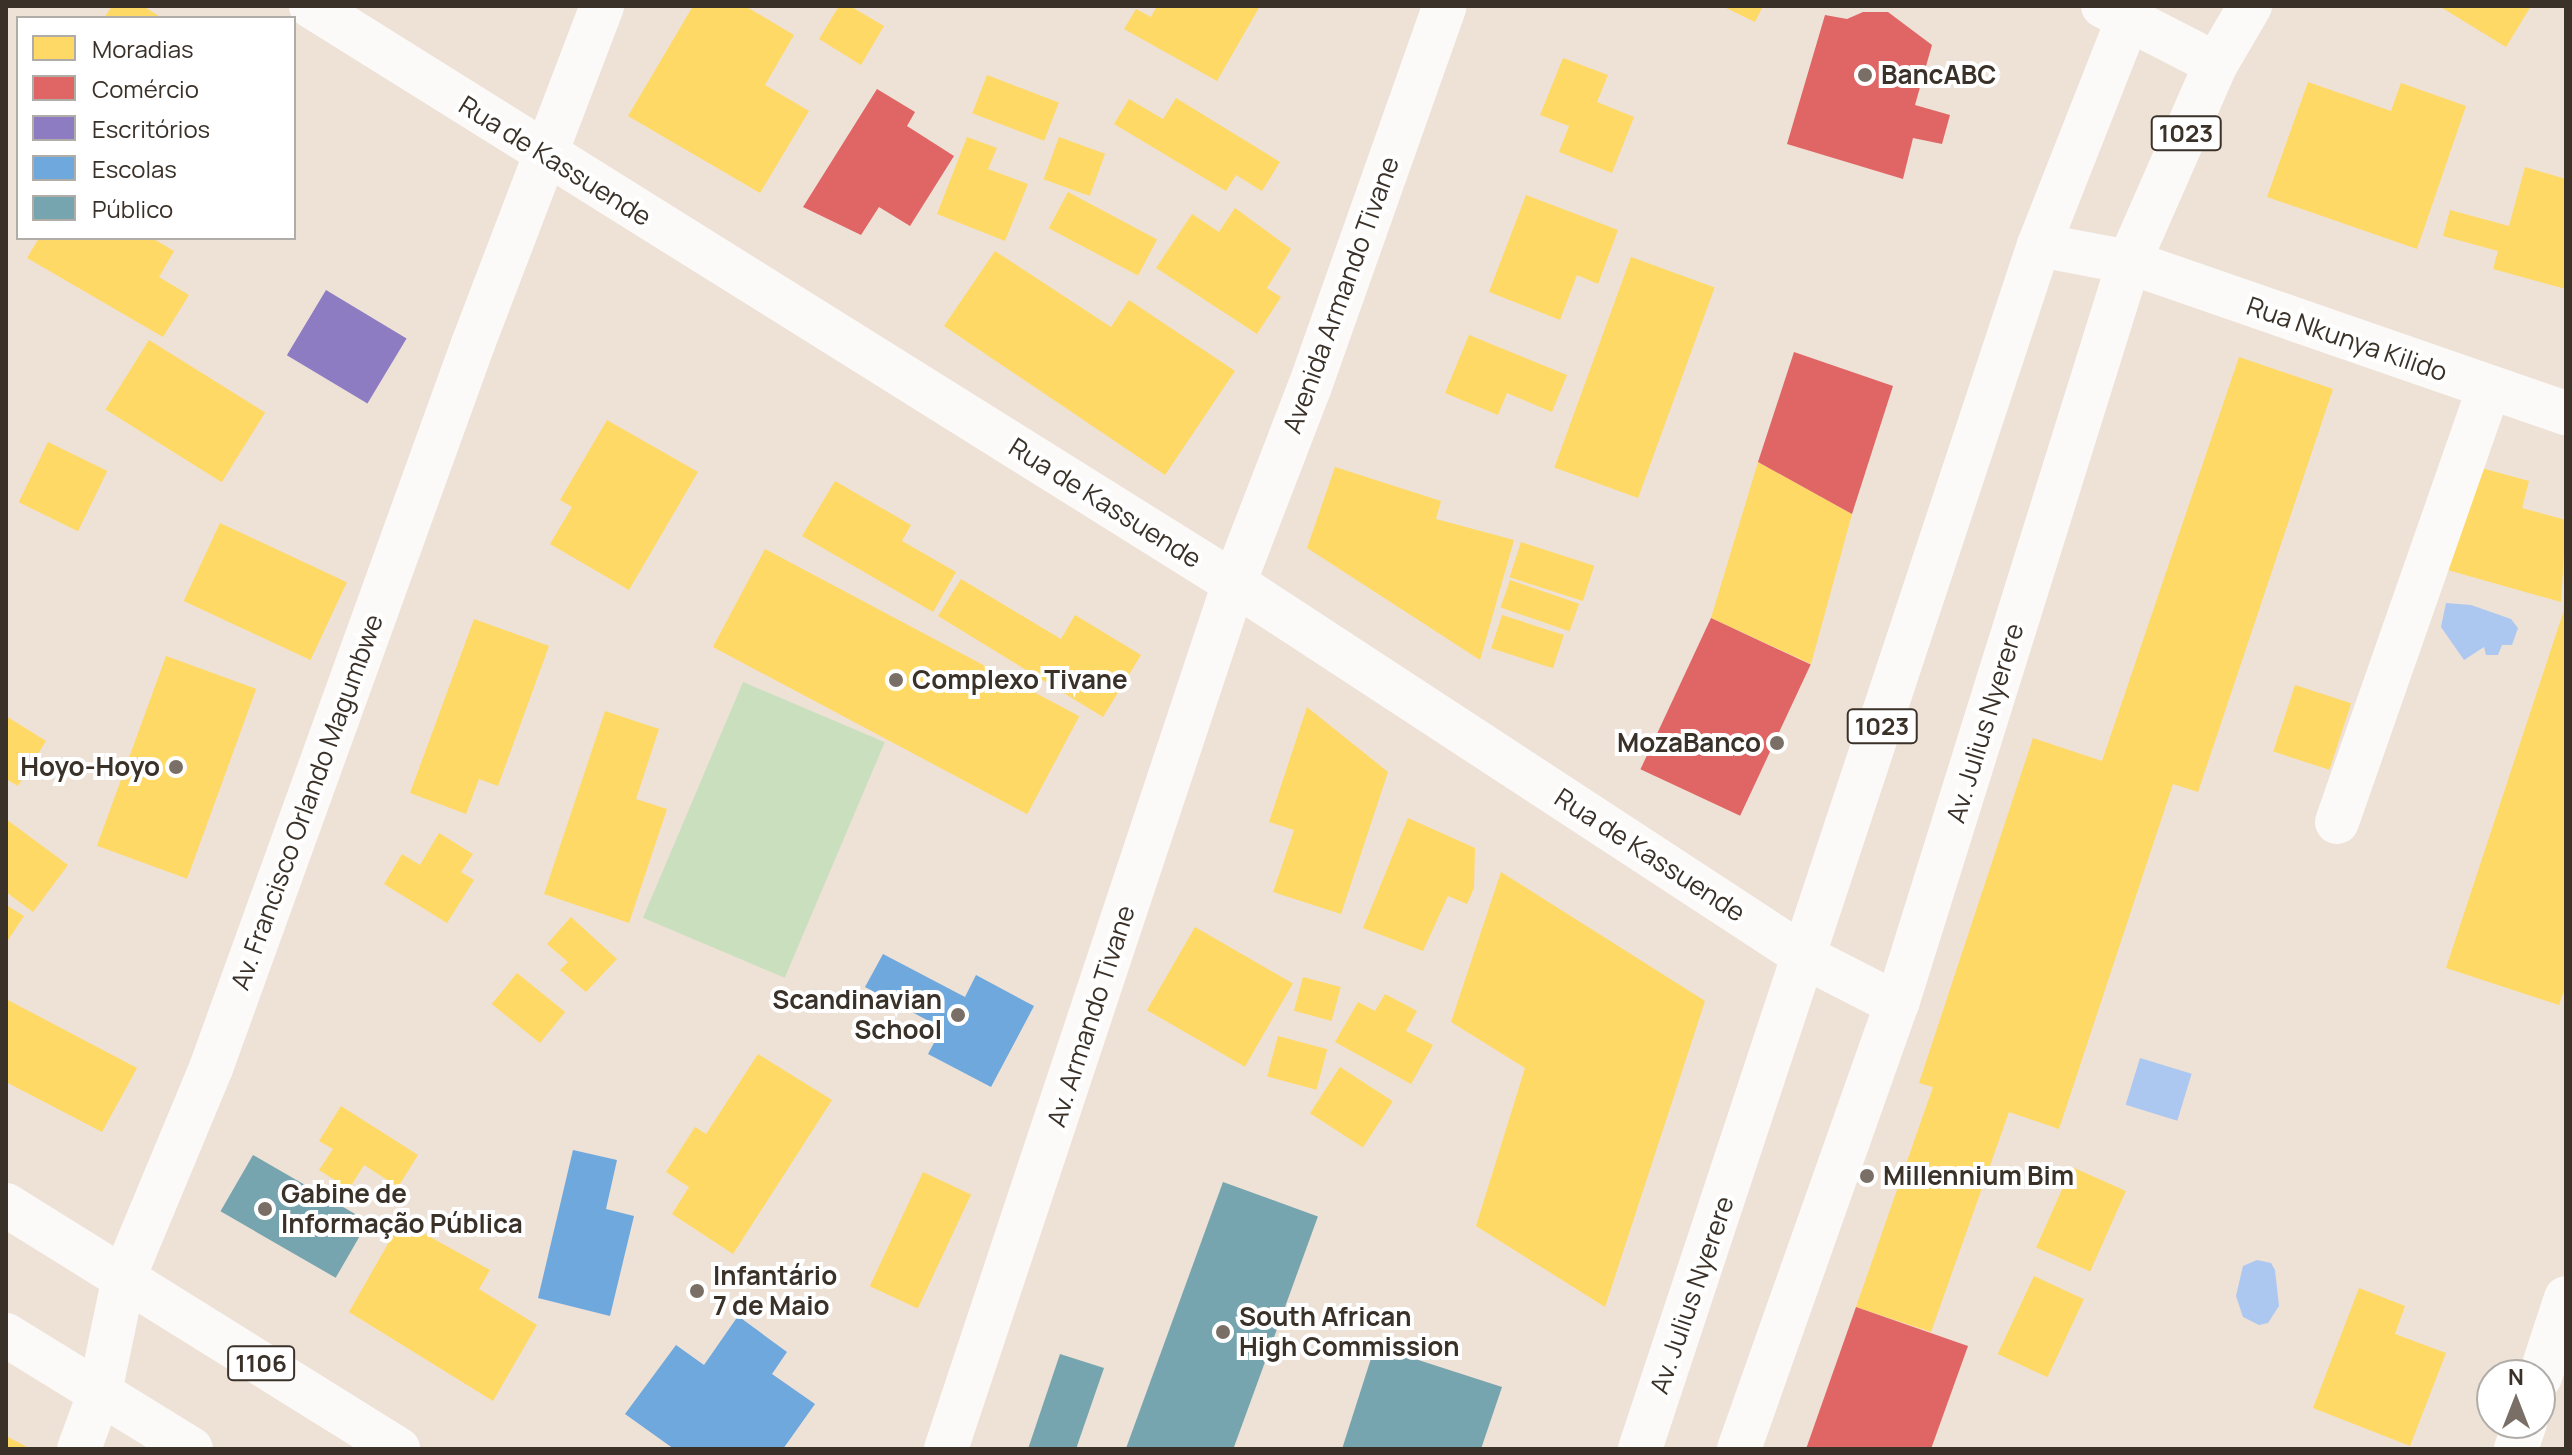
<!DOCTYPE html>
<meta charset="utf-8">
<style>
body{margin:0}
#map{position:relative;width:2572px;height:1455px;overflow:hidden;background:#eee1d6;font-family:Manrope,sans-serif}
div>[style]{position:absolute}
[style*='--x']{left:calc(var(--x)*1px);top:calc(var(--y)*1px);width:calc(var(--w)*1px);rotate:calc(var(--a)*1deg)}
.green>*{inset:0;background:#c9dfbd;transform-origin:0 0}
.water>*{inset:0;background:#acc8f1;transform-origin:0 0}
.homes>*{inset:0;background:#ffd966;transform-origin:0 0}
.shops>*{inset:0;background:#e06666;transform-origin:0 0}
.offices>*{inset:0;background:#8e7cc3;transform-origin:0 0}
.schools>*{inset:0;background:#6fa8dc}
.public>*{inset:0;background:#76a5af;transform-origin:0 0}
.minor>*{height:44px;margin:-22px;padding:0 22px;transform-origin:22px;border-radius:22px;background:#fcfaf9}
.major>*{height:44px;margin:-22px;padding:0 22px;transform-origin:22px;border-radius:22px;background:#fcfaf9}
.dots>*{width:22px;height:22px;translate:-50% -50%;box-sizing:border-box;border:4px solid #fff;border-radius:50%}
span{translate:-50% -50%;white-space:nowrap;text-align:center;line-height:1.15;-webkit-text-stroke:8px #fff;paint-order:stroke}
.shield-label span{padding:2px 6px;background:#fff;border:2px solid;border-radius:6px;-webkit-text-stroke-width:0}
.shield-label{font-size:24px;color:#3a3129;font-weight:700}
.poi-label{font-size:26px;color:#3a3129;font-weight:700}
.left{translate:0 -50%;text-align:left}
.right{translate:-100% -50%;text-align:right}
.street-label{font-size:26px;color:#3a3129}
.frame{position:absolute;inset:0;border:8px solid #3a3129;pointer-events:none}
.legend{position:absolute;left:16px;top:16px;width:280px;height:224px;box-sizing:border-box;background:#fff;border:2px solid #b0ada9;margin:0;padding:10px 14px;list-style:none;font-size:24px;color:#3a3129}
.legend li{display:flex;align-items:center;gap:16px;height:40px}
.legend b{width:40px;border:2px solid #b0ada9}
.north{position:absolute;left:2476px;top:1359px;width:80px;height:80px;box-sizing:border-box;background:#fff;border:2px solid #b0ada9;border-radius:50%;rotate:0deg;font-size:22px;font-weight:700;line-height:32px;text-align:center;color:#3a3129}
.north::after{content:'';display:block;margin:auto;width:28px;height:36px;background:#796f66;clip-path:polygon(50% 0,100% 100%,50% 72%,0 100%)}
</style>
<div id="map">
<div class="green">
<i style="left:743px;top:682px;width:154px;height:256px;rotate:23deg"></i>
</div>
<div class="water">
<i style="clip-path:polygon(2446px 603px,2471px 605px,2511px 619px,2518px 628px,2512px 645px,2502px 645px,2498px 655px,2486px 655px,2484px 647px,2464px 660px,2441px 627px)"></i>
<i style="left:2140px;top:1058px;width:54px;height:49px;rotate:17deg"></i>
<i style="clip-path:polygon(2257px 1260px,2271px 1263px,2275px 1270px,2279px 1306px,2268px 1323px,2259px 1325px,2243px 1317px,2236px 1296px,2243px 1266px)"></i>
</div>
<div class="homes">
<i style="clip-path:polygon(112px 6px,143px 6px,162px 18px,104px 18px)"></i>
<i style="clip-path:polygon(693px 6px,745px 6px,794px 35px,765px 85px,809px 111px,760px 193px,628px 116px)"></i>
<i style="clip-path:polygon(839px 6px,850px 6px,884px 26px,861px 65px,819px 39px)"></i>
<i style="clip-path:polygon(1157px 6px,1260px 6px,1217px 81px,1124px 29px,1136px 9px,1151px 17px)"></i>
<i style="clip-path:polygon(1722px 6px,1763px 6px,1755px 22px)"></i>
<i style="clip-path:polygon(2439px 6px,2531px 6px,2506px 47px)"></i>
<i style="clip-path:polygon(1563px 58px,1608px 75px,1597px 102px,1634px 117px,1612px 173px,1559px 152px,1569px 126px,1540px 115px)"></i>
<i style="left:987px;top:75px;width:77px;height:41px;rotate:21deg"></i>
<i style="clip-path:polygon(2308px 82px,2391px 111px,2401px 83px,2466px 106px,2417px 249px,2267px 197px)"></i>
<i style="clip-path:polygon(1176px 98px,1280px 162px,1262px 191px,1236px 175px,1226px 191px,1114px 124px,1129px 99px,1163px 119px)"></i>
<i style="clip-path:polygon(967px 137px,997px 148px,988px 169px,1028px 184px,1005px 241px,937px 214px)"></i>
<i style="left:1059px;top:137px;width:49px;height:45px;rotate:20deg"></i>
<i style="clip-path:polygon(2525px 167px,2566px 179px,2566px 289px,2493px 269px,2498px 251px,2443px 236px,2450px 210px,2509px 226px)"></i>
<i style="left:1068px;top:192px;width:101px;height:41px;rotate:28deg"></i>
<i style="clip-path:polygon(1526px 195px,1618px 230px,1598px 284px,1577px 275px,1560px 320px,1489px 292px)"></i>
<i style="clip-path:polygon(1235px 208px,1291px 249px,1267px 288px,1281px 297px,1257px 334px,1156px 268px,1192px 214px,1219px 232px)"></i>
<i style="clip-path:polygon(39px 238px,152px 238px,174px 251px,159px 277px,189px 295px,163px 337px,27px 258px)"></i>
<i style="clip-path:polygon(995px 251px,1111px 327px,1129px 300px,1235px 371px,1165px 475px,944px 326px)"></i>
<i style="left:1631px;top:257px;width:89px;height:224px;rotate:20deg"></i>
<i style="clip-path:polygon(1469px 335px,1567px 375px,1552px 412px,1507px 393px,1498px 415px,1445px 393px)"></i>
<i style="left:149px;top:340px;width:137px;height:82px;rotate:32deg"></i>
<i style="clip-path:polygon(2239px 357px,2333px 389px,2198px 792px,2173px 784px,2059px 1129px,2009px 1112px,1931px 1332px,1856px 1307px,1933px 1087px,1919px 1083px,2033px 738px,2102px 761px)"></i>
<i style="clip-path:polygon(607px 420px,698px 472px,629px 590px,550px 544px,572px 507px,560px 500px)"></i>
<i style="left:48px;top:442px;width:66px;height:67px;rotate:26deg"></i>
<i style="clip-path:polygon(1758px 462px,1852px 514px,1811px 664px,1711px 618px)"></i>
<i style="clip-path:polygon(2474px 466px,2529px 481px,2522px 508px,2566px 520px,2561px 602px,2444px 569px)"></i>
<i style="clip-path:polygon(1335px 467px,1441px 501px,1436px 519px,1514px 540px,1480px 660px,1307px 548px)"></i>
<i style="clip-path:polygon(835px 481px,911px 525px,902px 541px,956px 572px,933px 612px,802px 536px)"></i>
<i style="left:220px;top:523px;width:140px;height:86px;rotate:25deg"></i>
<i style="left:1521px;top:542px;width:77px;height:37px;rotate:18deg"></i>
<i style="left:765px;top:549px;width:356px;height:111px;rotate:28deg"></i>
<i style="clip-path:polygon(961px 579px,1061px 639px,1075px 615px,1141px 655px,1103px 717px,938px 616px)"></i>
<i style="left:1510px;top:580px;width:73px;height:29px;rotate:19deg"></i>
<i style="clip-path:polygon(2566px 604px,2566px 985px,2559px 1005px,2446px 968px)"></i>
<i style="left:1502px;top:615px;width:65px;height:35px;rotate:18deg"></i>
<i style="clip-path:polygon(474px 619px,549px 646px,498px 786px,479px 779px,466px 814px,410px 793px)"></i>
<i style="left:166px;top:656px;width:96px;height:202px;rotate:20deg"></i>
<i style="left:2295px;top:685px;width:59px;height:70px;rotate:18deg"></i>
<i style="clip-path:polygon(1307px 707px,1388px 772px,1341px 914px,1273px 892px,1294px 830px,1269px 822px)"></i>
<i style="clip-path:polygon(605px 711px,659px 729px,636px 799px,667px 809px,629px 923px,544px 894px)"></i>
<i style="clip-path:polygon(6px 716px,46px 741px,18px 786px,6px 779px)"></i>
<i style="clip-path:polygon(1408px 818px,1475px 848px,1474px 888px,1467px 904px,1448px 896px,1423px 951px,1363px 928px)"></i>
<i style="clip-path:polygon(6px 819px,68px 865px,33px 912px,6px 892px)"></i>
<i style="clip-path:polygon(439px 833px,473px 854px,461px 872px,474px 880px,447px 923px,384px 884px,402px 854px,420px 865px)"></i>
<i style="clip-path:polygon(1501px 872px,1705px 1001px,1605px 1307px,1476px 1226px,1525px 1068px,1451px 1022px)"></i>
<i style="clip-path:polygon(6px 905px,24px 916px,6px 943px)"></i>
<i style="clip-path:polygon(571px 917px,617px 959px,586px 992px,560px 970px,568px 962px,547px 944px)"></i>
<i style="left:1195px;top:927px;width:113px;height:96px;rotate:30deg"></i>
<i style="left:517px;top:973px;width:62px;height:40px;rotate:39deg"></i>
<i style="left:1303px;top:977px;width:39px;height:35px;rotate:15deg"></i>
<i style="clip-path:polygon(1385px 994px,1417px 1011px,1406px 1031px,1433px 1045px,1411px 1084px,1335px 1042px,1358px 1002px,1375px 1011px)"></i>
<i style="clip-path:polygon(6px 999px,137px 1068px,102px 1132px,6px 1082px)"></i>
<i style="left:1278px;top:1036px;width:51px;height:42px;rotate:15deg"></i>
<i style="clip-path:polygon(758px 1054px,832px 1100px,733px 1254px,672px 1214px,689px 1187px,666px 1172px,695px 1127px,706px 1134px)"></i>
<i style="left:1340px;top:1067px;width:63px;height:55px;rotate:33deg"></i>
<i style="clip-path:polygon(341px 1106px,418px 1155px,398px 1187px,364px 1165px,349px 1189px,319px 1170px,333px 1149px,319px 1141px)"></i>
<i style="left:2072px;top:1167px;width:59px;height:88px;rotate:24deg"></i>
<i style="left:923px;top:1172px;width:53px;height:126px;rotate:25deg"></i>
<i style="clip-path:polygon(401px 1221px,490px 1270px,479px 1289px,537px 1325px,493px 1401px,349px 1312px)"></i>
<i style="left:2034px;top:1276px;width:55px;height:86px;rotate:25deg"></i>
<i style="clip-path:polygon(2359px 1288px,2405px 1306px,2395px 1334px,2446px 1353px,2410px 1446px,2313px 1408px)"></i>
<i style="clip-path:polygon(6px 1436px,31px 1449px,6px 1449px)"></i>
</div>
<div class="shops">
<i style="clip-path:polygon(1863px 12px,1888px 12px,1932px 45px,1915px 105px,1950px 115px,1942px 144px,1913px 138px,1903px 179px,1787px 144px,1825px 15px,1847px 19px)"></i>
<i style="clip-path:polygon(877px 89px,915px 112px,907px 126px,954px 156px,910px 226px,879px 207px,861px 235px,803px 207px)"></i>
<i style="clip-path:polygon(1794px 352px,1893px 386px,1852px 514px,1758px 462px)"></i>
<i style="left:1711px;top:618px;width:110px;height:167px;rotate:25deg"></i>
<i style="clip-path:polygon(1856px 1307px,1968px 1346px,1931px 1449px,1806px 1449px)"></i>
</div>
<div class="offices">
<i style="left:326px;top:290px;width:94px;height:76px;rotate:31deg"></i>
</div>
<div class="schools">
<i style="clip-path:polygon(883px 954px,965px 997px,976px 975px,1034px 1006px,991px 1087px,928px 1054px,942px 1028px,865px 987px)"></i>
<i style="clip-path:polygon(573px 1150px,617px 1160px,606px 1209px,634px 1216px,610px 1316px,538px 1298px)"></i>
<i style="clip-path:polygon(738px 1316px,787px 1352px,772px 1374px,815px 1404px,783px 1449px,674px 1449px,625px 1414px,676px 1345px,704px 1365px)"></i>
</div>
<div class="public">
<i style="left:253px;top:1155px;width:133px;height:65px;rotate:30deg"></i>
<i style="left:1223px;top:1182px;width:101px;height:284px;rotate:20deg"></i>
<i style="clip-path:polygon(1375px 1346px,1502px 1387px,1481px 1449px,1342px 1449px)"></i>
<i style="clip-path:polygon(1060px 1354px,1104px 1368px,1076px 1449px,1028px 1449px)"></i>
</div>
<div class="minor">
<i style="--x:311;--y:6;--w:1089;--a:32.01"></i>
<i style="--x:1234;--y:583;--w:685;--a:33.2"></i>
<i style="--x:1807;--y:958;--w:101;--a:27.1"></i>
<i style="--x:2103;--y:6;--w:127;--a:27.2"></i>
<i style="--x:2039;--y:245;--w:92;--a:10.7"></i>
<i style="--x:2129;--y:262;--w:462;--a:19.1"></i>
<i style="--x:2337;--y:822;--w:460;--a:-70.7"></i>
<i style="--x:2540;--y:1377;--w:83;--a:-71.8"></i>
<i style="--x:79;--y:1449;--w:61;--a:-69.8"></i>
<i style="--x:100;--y:1392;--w:117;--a:-78.2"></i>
<i style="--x:124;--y:1277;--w:226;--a:-67.4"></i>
<i style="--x:211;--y:1068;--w:770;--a:-70.11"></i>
<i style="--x:473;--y:344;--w:362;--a:-69.1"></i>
<i style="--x:946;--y:1449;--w:913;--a:-71.6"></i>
<i style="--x:1234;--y:583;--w:208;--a:-68.9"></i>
<i style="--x:1309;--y:389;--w:406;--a:-70.5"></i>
<i style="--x:2516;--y:1449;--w:28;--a:-71"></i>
</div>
<div class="major">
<i style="--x:6;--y:1205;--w:462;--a:31.9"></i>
<i style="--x:6;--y:1335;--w:217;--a:31.6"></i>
<i style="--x:1640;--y:1449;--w:1268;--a:-71.67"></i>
<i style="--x:2039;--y:245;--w:257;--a:-68.5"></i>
<i style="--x:1739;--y:1449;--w:472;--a:-70.5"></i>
<i style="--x:1897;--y:1004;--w:777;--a:-72.64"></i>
<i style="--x:2129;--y:262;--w:216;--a:-66.3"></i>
<i style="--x:2216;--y:64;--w:67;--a:-59.6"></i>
</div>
<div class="dots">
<i style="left:1865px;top:75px;background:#796f66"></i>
<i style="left:896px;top:680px;background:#796f66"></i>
<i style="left:1777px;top:743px;background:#796f66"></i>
<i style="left:176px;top:767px;background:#796f66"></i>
<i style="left:958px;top:1015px;background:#796f66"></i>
<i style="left:1867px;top:1176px;background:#796f66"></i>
<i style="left:265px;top:1209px;background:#796f66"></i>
<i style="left:697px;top:1291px;background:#796f66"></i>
<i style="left:1223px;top:1332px;background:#796f66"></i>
</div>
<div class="shield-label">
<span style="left:2186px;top:133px">1023</span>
<span style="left:1882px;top:726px">1023</span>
<span style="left:261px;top:1363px">1106</span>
</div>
<div class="poi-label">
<span class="left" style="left:1881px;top:75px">BancABC</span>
<span class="left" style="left:912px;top:680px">Complexo Tivane</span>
<span class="right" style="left:1761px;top:743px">MozaBanco</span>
<span class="right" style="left:160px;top:767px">Hoyo-Hoyo</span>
<span class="right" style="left:942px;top:1015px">Scandinavian<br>School</span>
<span class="left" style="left:1883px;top:1176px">Millennium Bim</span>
<span class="left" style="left:281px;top:1209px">Gabine de<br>Informação Pública</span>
<span class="left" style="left:713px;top:1291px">Infantário<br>7 de Maio</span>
<span class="left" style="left:1239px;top:1332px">South African<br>High Commission</span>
</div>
<div class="street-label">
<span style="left:555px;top:161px;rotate:32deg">Rua de Kassuende</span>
<span style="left:1341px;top:295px;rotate:-70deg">Avenida Armando Tivane</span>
<span style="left:2347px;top:339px;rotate:19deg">Rua Nkunya Kilido</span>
<span style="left:1105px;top:503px;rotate:32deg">Rua de Kassuende</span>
<span style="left:1985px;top:723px;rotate:-73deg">Av. Julius Nyerere</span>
<span style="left:307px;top:802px;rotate:-70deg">Av. Francisco Orlando Magumbwe</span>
<span style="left:1650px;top:855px;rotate:33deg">Rua de Kassuende</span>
<span style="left:1091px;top:1016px;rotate:-72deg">Av. Armando Tivane</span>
<span style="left:1692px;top:1295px;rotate:-71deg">Av. Julius Nyerere</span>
</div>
<div class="frame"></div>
<ul class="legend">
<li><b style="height:22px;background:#ffd966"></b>Moradias</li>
<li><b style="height:22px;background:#e06666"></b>Comércio</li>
<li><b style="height:22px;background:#8e7cc3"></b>Escritórios</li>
<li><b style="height:22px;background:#6fa8dc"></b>Escolas</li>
<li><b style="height:22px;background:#76a5af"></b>Público</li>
</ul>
<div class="north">N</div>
</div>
